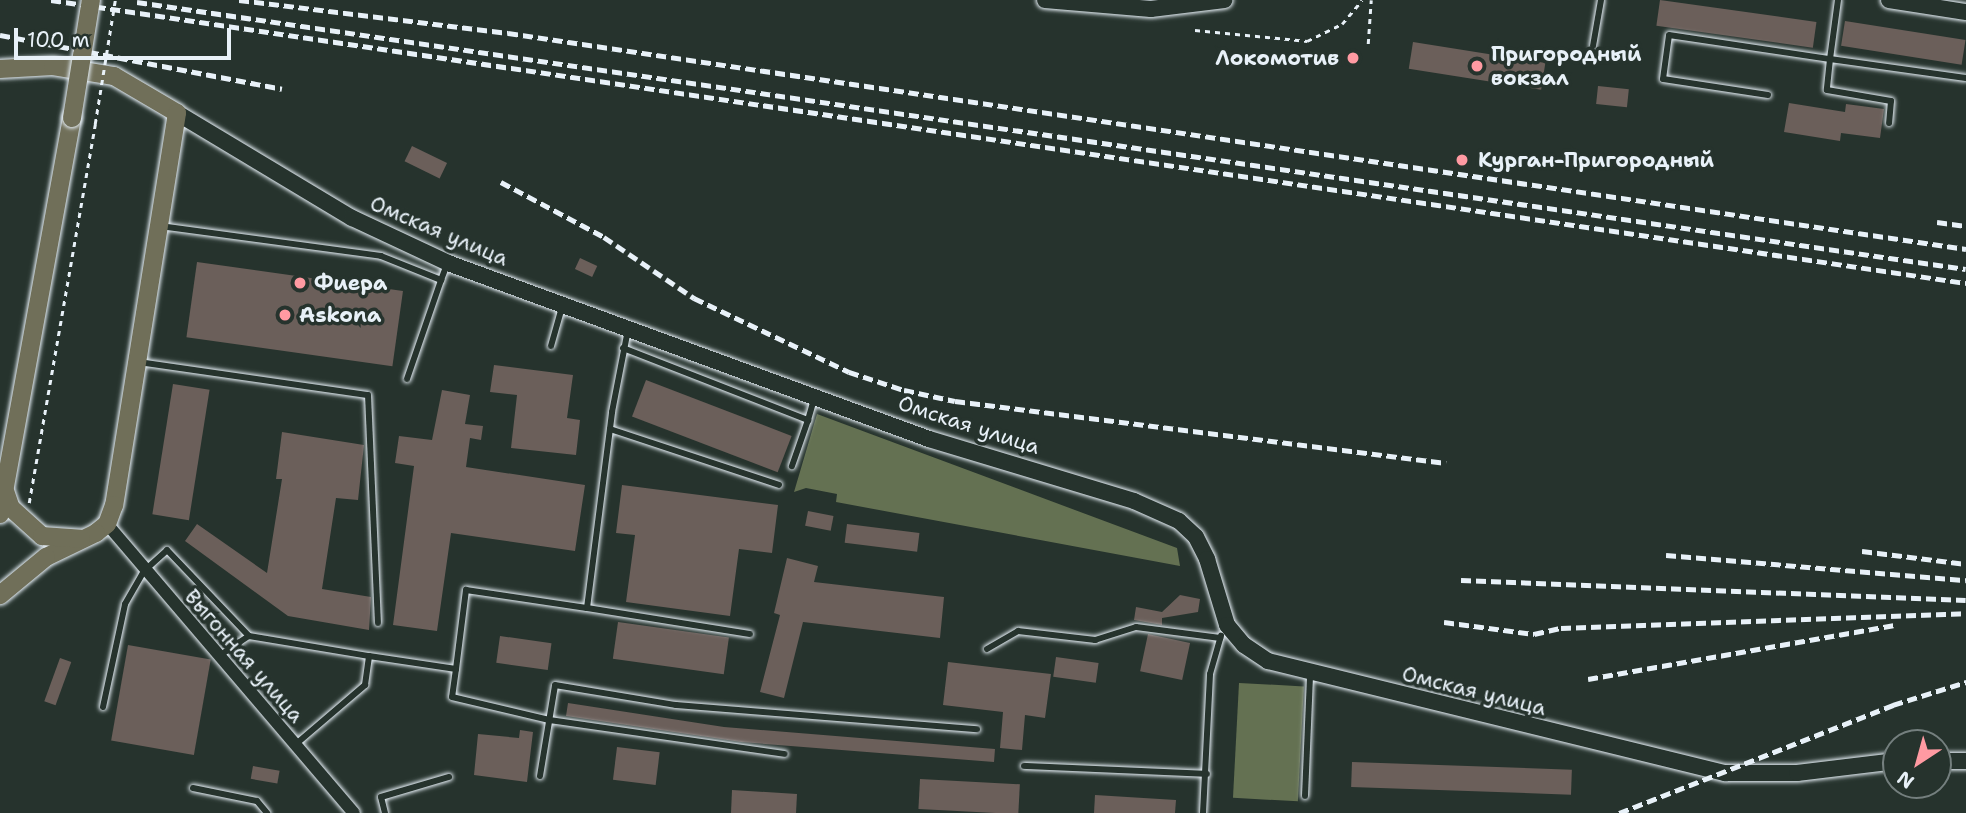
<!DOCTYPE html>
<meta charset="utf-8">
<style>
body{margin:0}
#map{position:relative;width:1966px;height:813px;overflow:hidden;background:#26332d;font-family:"Shantell Sans",sans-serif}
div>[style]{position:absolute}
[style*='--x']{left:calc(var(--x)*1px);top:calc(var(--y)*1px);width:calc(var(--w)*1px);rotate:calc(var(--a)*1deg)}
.green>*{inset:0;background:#647152;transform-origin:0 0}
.building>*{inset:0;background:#6b5f5a;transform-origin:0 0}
.path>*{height:2.5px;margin-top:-1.25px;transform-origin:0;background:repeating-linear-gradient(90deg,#e8f1f8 0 5px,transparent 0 10px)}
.roads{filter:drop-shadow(0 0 2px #e8f1f8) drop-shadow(0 0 2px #e8f1f8)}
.lane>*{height:6px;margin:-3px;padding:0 3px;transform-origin:3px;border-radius:3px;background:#26332d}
.street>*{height:12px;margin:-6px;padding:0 6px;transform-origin:6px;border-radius:6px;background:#26332d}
.secondary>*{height:16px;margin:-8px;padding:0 8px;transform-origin:8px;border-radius:8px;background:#26332d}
.primary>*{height:18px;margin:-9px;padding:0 9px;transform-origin:9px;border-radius:9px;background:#706f59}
.rail>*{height:4.5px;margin-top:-2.25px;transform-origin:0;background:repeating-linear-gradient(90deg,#e8f1f8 0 10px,transparent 0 15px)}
.path-bridge>*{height:2.5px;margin-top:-1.25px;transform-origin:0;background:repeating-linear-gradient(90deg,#e8f1f8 0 5px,transparent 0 10px)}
.bridges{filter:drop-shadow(0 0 2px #e8f1f8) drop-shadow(0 0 2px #e8f1f8)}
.primary-bridge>*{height:18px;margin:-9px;padding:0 9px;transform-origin:9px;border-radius:9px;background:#706f59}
.dots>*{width:19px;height:19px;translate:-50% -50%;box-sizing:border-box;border:4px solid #26332d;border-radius:50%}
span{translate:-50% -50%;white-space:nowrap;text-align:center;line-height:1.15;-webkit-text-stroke:7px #26332d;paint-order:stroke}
.poi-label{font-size:21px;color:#e8f1f8;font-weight:700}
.left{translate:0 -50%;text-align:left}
.right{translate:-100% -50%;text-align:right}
.street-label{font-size:21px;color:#e8f1f8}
.north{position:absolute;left:1882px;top:729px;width:70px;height:70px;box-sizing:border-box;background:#26332d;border:2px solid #747f7e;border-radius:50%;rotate:216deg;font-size:19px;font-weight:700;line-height:28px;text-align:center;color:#e8f1f8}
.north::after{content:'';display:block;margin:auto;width:24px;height:32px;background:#ff9aa2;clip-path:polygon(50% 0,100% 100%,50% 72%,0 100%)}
.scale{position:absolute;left:14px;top:28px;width:217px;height:32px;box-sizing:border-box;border:4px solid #e8f1f8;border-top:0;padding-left:9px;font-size:21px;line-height:24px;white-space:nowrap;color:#e8f1f8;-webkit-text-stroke:5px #26332d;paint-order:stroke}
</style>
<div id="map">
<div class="green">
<i style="clip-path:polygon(817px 414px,1177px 548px,1180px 566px,836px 502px,837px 494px,806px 488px,794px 492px)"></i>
<i style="left:1239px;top:683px;width:65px;height:115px;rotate:3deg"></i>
</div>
<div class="building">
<i style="left:1660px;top:0;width:158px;height:26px;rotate:8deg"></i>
<i style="left:1845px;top:21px;width:122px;height:25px;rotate:9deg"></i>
<i style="left:1413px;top:42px;width:134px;height:27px;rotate:9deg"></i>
<i style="left:1598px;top:86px;width:31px;height:18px;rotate:6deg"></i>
<i style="clip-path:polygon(1789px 103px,1845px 112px,1846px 104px,1884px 109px,1880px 138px,1841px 133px,1840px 141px,1784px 132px)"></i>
<i style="left:412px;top:146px;width:39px;height:17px;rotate:26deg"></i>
<i style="left:580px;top:258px;width:19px;height:12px;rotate:25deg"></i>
<i style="left:197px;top:262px;width:208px;height:76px;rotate:8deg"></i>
<i style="clip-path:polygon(494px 365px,573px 375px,567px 418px,580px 420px,576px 455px,511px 448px,517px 395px,490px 392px)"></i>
<i style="left:646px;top:380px;width:156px;height:39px;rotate:21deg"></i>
<i style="left:173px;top:384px;width:37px;height:132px;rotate:9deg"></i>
<i style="clip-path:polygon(442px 390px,470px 395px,465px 424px,483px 426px,481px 440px,470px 438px,466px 467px,585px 485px,575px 551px,451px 533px,437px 631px,393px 625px,414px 466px,395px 463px,399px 436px,432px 440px)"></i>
<i style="clip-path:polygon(282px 432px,364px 445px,358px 500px,336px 498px,322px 589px,371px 597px,369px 630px,288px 616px,185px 541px,197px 524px,267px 573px,282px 479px,276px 479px)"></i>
<i style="clip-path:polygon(622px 485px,778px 505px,772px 553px,739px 549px,730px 616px,626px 602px,635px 535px,616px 533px)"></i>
<i style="left:808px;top:511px;width:26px;height:15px;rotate:11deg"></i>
<i style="left:847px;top:524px;width:73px;height:19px;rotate:7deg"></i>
<i style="clip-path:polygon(787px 558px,818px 566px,814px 582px,944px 597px,940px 638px,803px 622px,784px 698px,760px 692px,780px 615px,774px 613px)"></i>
<i style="clip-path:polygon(1180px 595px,1200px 599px,1198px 612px,1162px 618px,1162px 625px,1134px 620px,1136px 607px,1162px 612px)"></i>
<i style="left:618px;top:622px;width:112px;height:37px;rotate:8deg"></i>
<i style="left:1148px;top:634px;width:43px;height:38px;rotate:12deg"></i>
<i style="left:500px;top:636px;width:52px;height:27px;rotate:8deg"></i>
<i style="left:128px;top:645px;width:84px;height:97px;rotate:10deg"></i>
<i style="left:1056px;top:657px;width:43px;height:20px;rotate:8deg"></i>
<i style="left:60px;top:658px;width:12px;height:46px;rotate:20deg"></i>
<i style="clip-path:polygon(948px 662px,1051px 674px,1045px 718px,1025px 715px,1022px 750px,1000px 748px,1003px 712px,943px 705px)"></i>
<i style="clip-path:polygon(568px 703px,724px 727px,995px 749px,994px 762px,741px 742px,566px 716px)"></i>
<i style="clip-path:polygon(520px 730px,533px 732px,527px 782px,474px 775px,478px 734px,519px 738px)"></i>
<i style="left:617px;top:747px;width:43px;height:33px;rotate:7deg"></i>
<i style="left:1352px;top:762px;width:220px;height:25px;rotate:2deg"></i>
<i style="left:253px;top:766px;width:27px;height:13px;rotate:10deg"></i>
<i style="left:920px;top:779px;width:100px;height:30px;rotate:3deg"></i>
<i style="clip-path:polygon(732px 790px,797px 794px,796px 813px,731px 813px)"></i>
<i style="clip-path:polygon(1095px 795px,1176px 800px,1175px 813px,1094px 813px)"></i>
</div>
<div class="path">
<i style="--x:1195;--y:30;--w:113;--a:5.6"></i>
<i style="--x:1307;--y:41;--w:39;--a:-26"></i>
<i style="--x:1342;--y:24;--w:31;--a:-50"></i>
<i style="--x:1368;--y:44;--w:44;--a:-86.1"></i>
<i style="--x:29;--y:503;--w:385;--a:-80.1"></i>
</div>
<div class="roads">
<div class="lane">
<i style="--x:1838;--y:0;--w:60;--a:97.7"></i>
<i style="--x:1830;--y:59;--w:137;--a:8"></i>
<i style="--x:1593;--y:46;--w:47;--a:-80.1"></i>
<i style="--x:1768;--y:95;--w:106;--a:-171.3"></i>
<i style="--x:1663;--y:79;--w:44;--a:-82.2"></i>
<i style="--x:1669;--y:35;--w:163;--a:8.5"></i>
<i style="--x:1830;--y:59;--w:31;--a:96"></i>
<i style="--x:1827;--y:90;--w:65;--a:9.8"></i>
<i style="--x:1891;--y:101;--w:22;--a:95"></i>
<i style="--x:160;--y:226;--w:223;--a:7.7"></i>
<i style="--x:381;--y:256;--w:65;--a:21.8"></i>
<i style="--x:441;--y:280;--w:17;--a:-69"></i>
<i style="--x:551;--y:346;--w:41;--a:-74.2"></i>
<i style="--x:623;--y:348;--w:199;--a:21.3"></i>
<i style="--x:808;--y:420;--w:49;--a:109.2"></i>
<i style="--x:138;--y:362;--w:232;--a:8.2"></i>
<i style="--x:368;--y:395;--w:228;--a:87.5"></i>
<i style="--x:407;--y:379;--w:105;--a:-71"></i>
<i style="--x:808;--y:420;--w:22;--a:-74"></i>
<i style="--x:610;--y:429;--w:178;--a:18.3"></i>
<i style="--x:587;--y:608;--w:165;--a:9.1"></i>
<i style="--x:987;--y:649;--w:36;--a:-30"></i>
<i style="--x:1018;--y:631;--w:78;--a:6.7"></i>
<i style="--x:1095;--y:640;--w:43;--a:-17.6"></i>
<i style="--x:1136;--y:627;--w:85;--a:7.5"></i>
<i style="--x:219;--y:656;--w:36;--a:-34"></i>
<i style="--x:249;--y:636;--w:122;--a:9.5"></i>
<i style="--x:456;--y:669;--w:80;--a:-82.8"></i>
<i style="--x:466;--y:590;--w:122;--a:8.5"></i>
<i style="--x:587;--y:608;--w:198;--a:-82.7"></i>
<i style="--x:612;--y:412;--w:84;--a:-79"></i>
<i style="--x:103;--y:707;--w:105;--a:-77.9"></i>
<i style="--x:125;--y:604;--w:38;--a:-60"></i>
<i style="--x:144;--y:571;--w:31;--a:-42"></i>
<i style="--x:167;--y:550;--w:119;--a:46.4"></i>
<i style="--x:296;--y:744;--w:91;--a:-40.5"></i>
<i style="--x:365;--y:685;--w:29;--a:-82"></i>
<i style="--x:369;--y:656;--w:88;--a:8.5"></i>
<i style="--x:456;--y:669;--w:28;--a:98"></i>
<i style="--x:452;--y:697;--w:100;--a:13.3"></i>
<i style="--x:549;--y:720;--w:238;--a:8.2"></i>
<i style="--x:1024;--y:766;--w:183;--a:2.5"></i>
<i style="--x:540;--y:776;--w:92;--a:-80.6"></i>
<i style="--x:555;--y:685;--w:123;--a:9.4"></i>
<i style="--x:676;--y:705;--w:302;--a:4.6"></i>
<i style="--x:193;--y:788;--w:65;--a:11.5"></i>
<i style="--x:257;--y:801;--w:16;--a:50"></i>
<i style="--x:1305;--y:796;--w:121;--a:-87.6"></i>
<i style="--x:385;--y:813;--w:16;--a:-104"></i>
<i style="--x:381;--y:797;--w:71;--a:-16.4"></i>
<i style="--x:1203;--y:813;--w:139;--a:-87.1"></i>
<i style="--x:1210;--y:674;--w:40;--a:-74"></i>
</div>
<div class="street">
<i style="--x:107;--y:524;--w:380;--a:49.5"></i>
</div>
<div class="secondary">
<i style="--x:1045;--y:0;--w:106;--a:4.9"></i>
<i style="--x:1151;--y:9;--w:74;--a:-7"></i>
<i style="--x:1889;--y:0;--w:78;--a:8.9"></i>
<i style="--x:177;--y:113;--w:204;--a:31"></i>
<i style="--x:352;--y:218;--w:106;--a:25.1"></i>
<i style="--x:448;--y:263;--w:512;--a:20.1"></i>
<i style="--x:929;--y:439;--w:214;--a:16.8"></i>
<i style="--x:1134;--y:501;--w:49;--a:24"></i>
<i style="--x:1179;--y:521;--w:23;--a:43"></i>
<i style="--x:1196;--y:537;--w:25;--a:63"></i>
<i style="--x:1207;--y:559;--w:69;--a:73.1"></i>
<i style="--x:1227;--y:625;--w:26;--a:50"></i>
<i style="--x:1244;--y:645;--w:29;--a:34"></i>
<i style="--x:1268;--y:661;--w:471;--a:13.8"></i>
<i style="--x:1725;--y:773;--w:72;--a:0"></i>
<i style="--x:1797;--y:773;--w:100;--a:-6.9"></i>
<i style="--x:1938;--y:761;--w:28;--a:0"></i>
</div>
<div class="primary">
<i style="--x:0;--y:69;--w:53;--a:-3.2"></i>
<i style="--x:53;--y:66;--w:62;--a:9.3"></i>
<i style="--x:114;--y:76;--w:73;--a:30.4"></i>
<i style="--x:177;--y:113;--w:397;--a:99.1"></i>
<i style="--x:114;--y:505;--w:20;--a:110"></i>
<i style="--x:107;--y:524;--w:14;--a:141"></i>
<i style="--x:96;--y:533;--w:55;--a:154.4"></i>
<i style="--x:46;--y:557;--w:60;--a:140.4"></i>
<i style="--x:4;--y:488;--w:21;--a:71"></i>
<i style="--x:11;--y:508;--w:42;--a:42.1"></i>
<i style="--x:42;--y:536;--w:39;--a:4"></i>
<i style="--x:0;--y:514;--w:402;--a:-79.7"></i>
</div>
</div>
<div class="rail">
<i style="--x:51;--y:0;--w:1936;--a:8.41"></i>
<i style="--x:239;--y:0;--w:271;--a:7"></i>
<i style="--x:508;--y:33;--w:1474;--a:8.43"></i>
<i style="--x:137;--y:2;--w:1848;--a:8.31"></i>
<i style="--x:0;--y:35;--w:287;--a:10.8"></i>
<i style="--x:501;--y:182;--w:117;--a:28.1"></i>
<i style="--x:604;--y:237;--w:109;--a:34.1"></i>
<i style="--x:694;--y:298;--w:172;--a:25.5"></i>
<i style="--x:849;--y:372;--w:58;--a:18.1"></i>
<i style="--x:904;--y:390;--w:52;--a:12.2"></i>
<i style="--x:955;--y:401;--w:495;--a:7.2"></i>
<i style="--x:1937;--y:222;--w:29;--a:8"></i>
<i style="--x:1862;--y:551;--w:105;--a:7.1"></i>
<i style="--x:1666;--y:555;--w:301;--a:4.8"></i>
<i style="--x:1461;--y:580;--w:505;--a:2.27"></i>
<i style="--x:1444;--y:622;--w:91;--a:7.6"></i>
<i style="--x:1534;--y:634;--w:28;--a:-13"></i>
<i style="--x:1561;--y:628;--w:405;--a:-2.1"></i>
<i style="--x:1588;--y:679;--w:310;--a:-10"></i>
<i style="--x:1619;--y:813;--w:295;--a:-21.5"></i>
<i style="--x:1893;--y:705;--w:77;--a:-17.5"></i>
</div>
<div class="path-bridge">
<i style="--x:95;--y:124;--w:126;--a:-80.8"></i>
</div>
<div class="bridges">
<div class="primary-bridge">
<i style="--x:72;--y:118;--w:120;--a:-80.9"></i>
</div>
</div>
<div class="dots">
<i style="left:1353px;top:58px;background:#ff9aa2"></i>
<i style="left:1477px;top:66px;background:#ff9aa2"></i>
<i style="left:1462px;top:160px;background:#ff9aa2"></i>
<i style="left:300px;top:283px;background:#ff9aa2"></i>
<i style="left:285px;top:315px;background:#ff9aa2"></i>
</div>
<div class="poi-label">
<span class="left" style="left:1491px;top:66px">Пригородный<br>вокзал</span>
<span class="right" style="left:1339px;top:58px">Локомотив</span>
<span class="left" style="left:1478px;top:160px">Курган-Пригородный</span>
<span class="left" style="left:314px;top:283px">Фиера</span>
<span class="left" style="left:299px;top:315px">Askona</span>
</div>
<div class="street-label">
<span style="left:439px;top:231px;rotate:23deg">Омская улица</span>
<span style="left:969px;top:425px;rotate:18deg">Омская улица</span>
<span style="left:244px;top:656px;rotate:49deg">Выгонная улица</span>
<span style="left:1474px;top:691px;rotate:14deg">Омская улица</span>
</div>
<div class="north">N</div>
<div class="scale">100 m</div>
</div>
